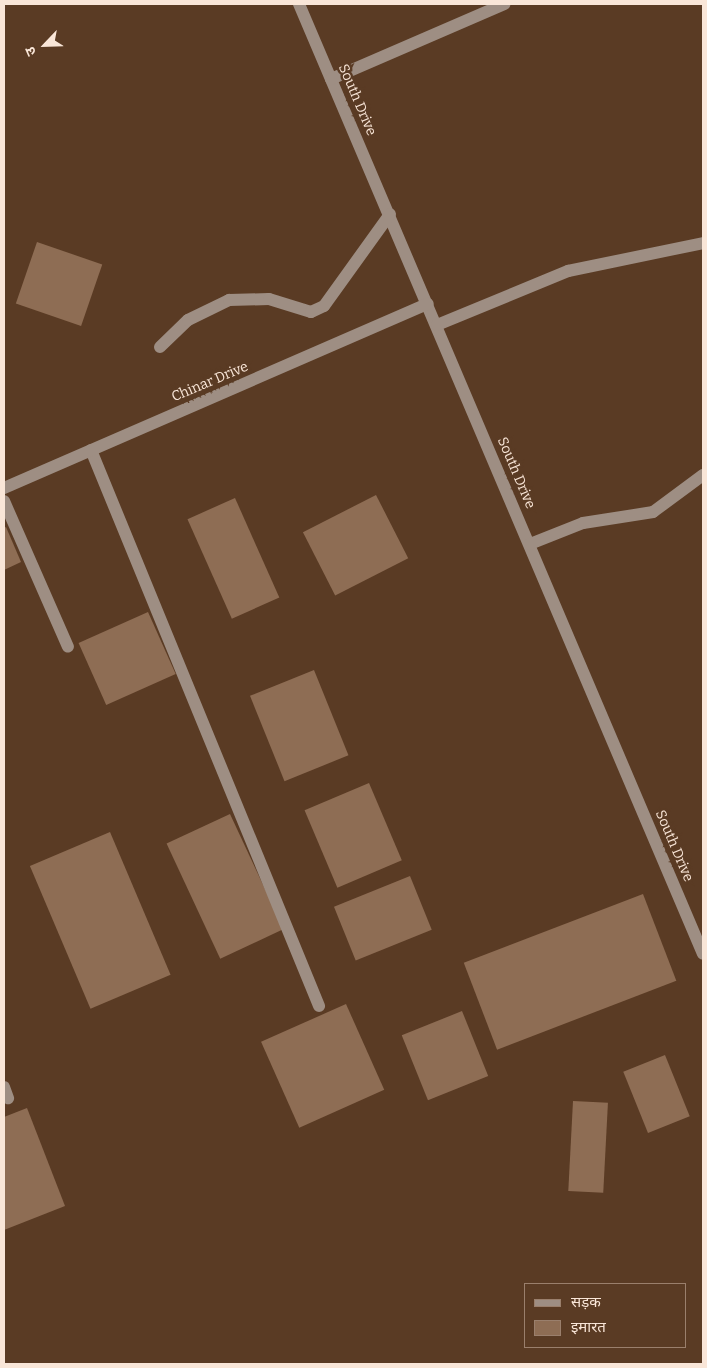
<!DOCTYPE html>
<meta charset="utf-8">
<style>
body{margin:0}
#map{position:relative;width:707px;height:1368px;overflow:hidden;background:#5a3b24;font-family:Bitter,"Noto Sans Devanagari",serif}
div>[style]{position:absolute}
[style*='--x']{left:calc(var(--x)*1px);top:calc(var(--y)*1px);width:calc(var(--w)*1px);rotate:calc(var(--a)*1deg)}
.building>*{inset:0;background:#8e6d54;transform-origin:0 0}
.minor>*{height:12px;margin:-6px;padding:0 6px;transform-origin:6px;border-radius:6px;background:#9e8e83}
span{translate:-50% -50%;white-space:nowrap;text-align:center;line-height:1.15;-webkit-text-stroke:5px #5a3b24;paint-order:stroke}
.street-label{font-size:14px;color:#f9e6d8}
.frame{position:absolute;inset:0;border:5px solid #f9e6d8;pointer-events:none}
.legend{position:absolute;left:524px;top:1283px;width:162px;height:65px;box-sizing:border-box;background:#5a3b24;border:1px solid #9a7f6c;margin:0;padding:6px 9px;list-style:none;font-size:15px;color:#f9e6d8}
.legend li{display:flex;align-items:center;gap:10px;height:25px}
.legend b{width:25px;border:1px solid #9a7f6c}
.north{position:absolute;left:20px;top:20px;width:50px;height:50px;-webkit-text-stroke:4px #5a3b24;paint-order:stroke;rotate:246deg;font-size:14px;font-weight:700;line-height:20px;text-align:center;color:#f9e6d8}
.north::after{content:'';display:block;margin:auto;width:18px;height:22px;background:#f9e6d8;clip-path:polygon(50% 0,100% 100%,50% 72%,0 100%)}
</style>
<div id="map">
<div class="building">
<i style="left:37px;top:242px;width:69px;height:65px;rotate:19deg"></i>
<i style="left:376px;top:495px;width:71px;height:82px;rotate:63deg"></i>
<i style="left:235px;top:498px;width:109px;height:52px;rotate:66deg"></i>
<i style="clip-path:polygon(6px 527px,21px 562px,4px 570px,4px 528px)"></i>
<i style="left:148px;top:612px;width:68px;height:76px;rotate:66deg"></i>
<i style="left:314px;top:670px;width:92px;height:69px;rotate:68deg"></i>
<i style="left:369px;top:783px;width:84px;height:70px;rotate:67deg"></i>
<i style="left:230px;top:814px;width:127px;height:70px;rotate:65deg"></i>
<i style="left:110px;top:832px;width:155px;height:87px;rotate:67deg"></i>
<i style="left:410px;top:876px;width:58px;height:82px;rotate:68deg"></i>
<i style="left:643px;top:894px;width:93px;height:192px;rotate:69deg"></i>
<i style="left:346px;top:1004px;width:94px;height:93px;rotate:66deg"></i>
<i style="left:462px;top:1011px;width:70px;height:65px;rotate:68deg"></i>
<i style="left:665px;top:1055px;width:66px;height:45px;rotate:68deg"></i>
<i style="left:573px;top:1101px;width:35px;height:90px;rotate:3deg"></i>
<i style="clip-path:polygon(27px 1108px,65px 1206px,4px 1230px,4px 1117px)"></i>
</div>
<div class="minor">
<i style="--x:299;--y:4;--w:1032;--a:66.96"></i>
<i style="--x:331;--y:79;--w:189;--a:-23.4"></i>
<i style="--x:437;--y:325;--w:142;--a:-22.4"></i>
<i style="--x:568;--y:271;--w:138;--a:-11.7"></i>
<i style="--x:160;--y:347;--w:39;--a:-44"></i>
<i style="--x:188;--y:320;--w:46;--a:-26"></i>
<i style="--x:229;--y:300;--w:40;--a:-1.4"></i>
<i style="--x:269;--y:299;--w:44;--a:17.2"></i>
<i style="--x:311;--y:312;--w:14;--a:-25"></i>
<i style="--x:324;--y:306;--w:113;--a:-54.3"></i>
<i style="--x:91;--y:450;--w:601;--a:67.7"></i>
<i style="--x:4;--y:488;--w:462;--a:-23.5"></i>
<i style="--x:4;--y:501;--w:159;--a:66.3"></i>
<i style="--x:530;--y:544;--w:57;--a:-21.6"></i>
<i style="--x:583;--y:523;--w:71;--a:-8.9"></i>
<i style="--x:653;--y:512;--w:62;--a:-36.5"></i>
<i style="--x:4;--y:1087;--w:12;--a:70"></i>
</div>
<div class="street-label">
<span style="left:357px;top:100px;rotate:67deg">South Drive</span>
<span style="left:210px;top:382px;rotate:-23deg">Chinar Drive</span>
<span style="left:516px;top:473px;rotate:67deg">South Drive</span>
<span style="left:674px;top:846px;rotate:67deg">South Drive</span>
</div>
<div class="frame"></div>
<ul class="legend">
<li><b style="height:6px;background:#9e8e83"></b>सड़क</li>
<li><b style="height:14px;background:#8e6d54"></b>इमारत</li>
</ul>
<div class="north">उ</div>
</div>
